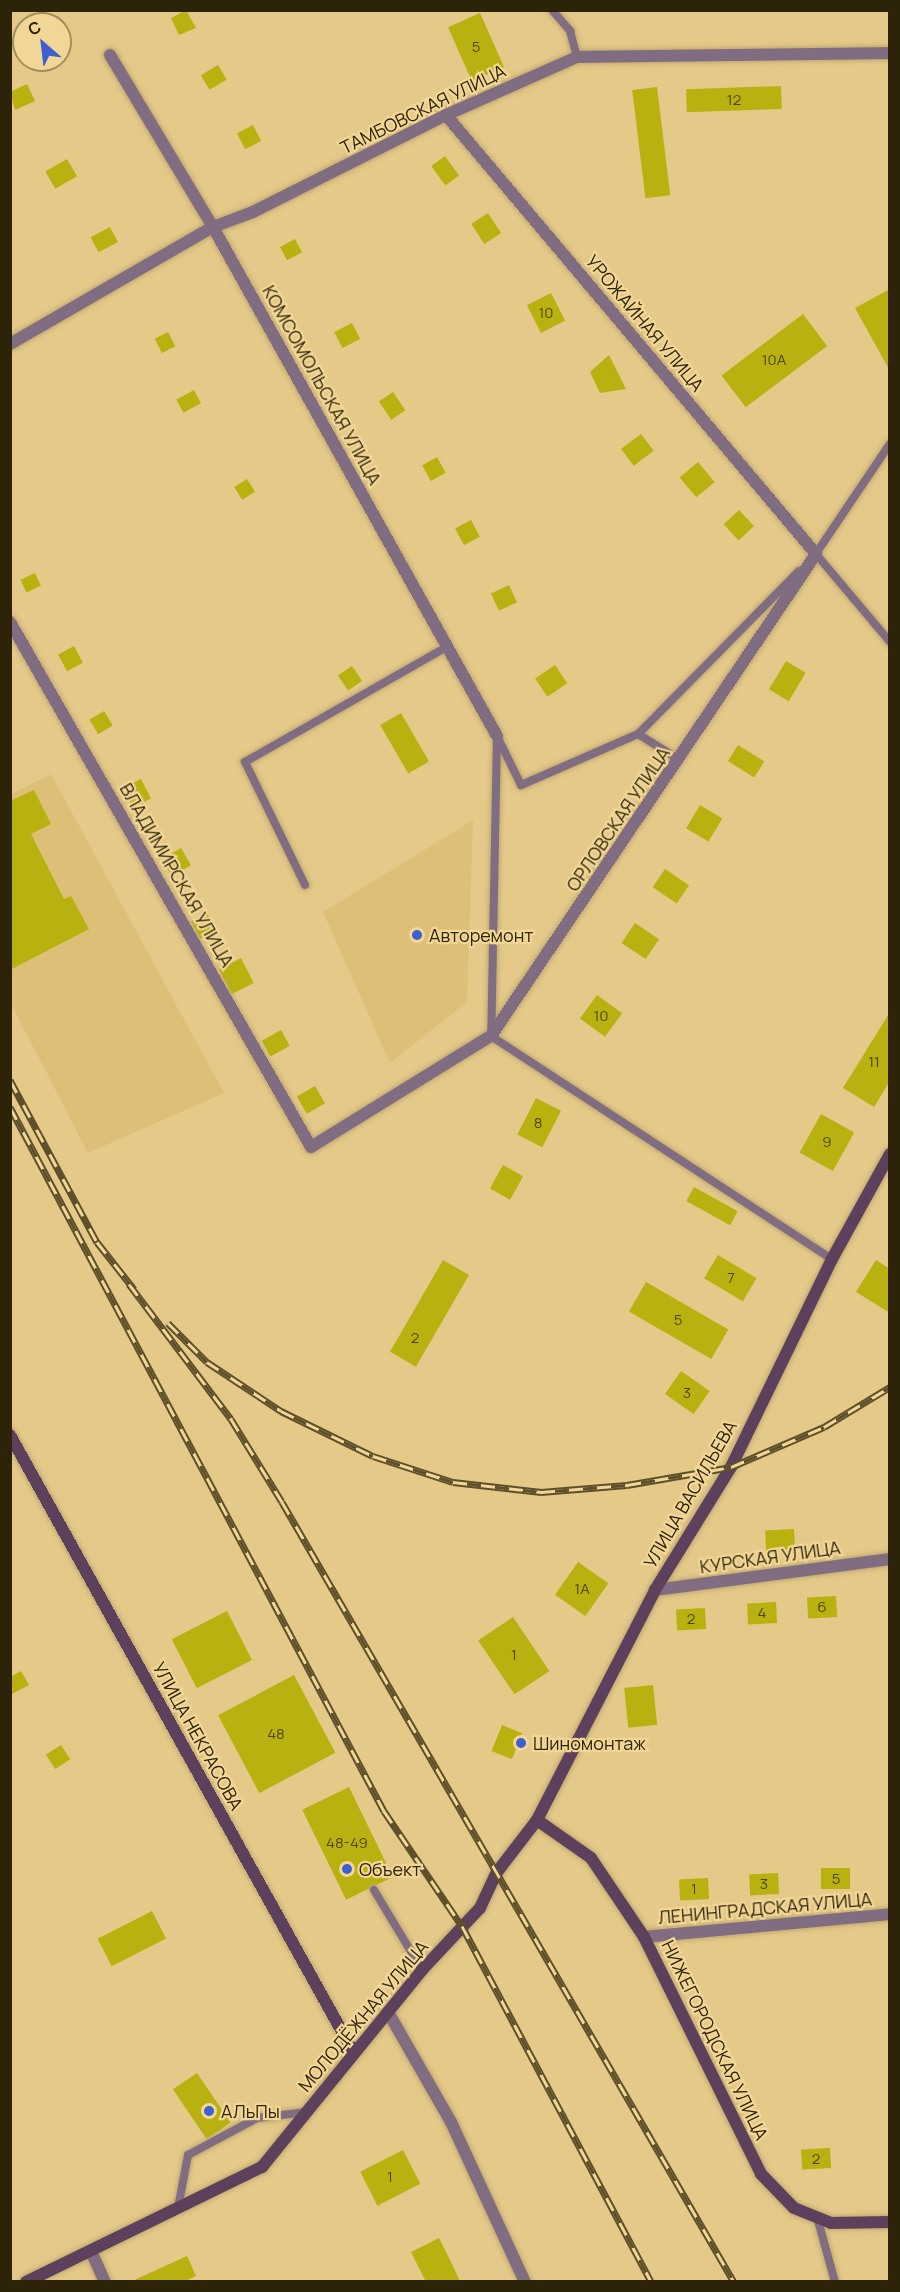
<!DOCTYPE html>
<meta charset="utf-8">
<style>
body{margin:0}
#map{position:relative;width:900px;height:2292px;overflow:hidden;background:#e4c989;font-family:Manrope,sans-serif}
div>[style]{position:absolute}
[style*='--x']{left:calc(var(--x)*1px);top:calc(var(--y)*1px);width:calc(var(--w)*1px);rotate:calc(var(--a)*1deg)}
.built>*{inset:0;background:#debf78}
.building>*{inset:0;background:#b8b110;transform-origin:0 0}
.roads{filter:drop-shadow(0 0 2px #bfa86f) drop-shadow(0 0 2px #bfa86f)}
.lane>*{height:8px;margin:-4px;padding:0 4px;transform-origin:4px;border-radius:4px;background:#816d81}
.street>*{height:12px;margin:-6px;padding:0 6px;transform-origin:6px;border-radius:6px;background:#816d81}
.secondary>*{height:12px;margin:-6px;padding:0 6px;transform-origin:6px;border-radius:6px;background:#5d405c}
.rail>*{height:7px;margin-top:-3.5px;transform-origin:0;background:repeating-linear-gradient(90deg,#f1d696 0 14px,#5e502b 0 28px);box-sizing:border-box;border-block:2px solid #5e502b}
.dots>*{width:16px;height:16px;translate:-50% -50%;box-sizing:border-box;border:3px solid #f1d696;border-radius:50%}
span{translate:-50% -50%;white-space:nowrap;text-align:center;line-height:1.15;-webkit-text-stroke:4.5px #f1d696;paint-order:stroke}
.number-label{font-size:15px;color:#50460a}
.number-label span{-webkit-text-stroke-width:0}
.street-label{font-size:18px;color:#2d2308}
.poi-label{font-size:18px;color:#2d2308}
.left{translate:0 -50%;text-align:left}
.frame{position:absolute;inset:0;border:12px solid #2d2308;pointer-events:none}
.north{position:absolute;left:12px;top:12px;width:60px;height:60px;box-sizing:border-box;background:#f1d696;border:2px solid #a38e5d;border-radius:50%;rotate:332deg;font-size:16px;font-weight:700;line-height:24px;text-align:center;color:#2d2308}
.north::after{content:'';display:block;margin:auto;width:21px;height:27px;background:#3d60d1;clip-path:polygon(50% 0,100% 100%,50% 72%,0 100%)}
</style>
<div id="map">
<div class="built">
<i style="clip-path:polygon(51px 774px,224px 1093px,88px 1153px,11px 1004px,11px 794px)"></i>
<i style="clip-path:polygon(473px 820px,467px 1002px,390px 1063px,323px 912px)"></i>
</div>
<div class="building">
<i style="clip-path:polygon(186px 10px,196px 28px,179px 35px,171px 18px)"></i>
<i style="left:480px;top:13px;width:59px;height:35px;rotate:66deg"></i>
<i style="left:218px;top:65px;width:17px;height:20px;rotate:59deg"></i>
<i style="clip-path:polygon(27px 84px,35px 101px,15px 110px,10px 92px)"></i>
<i style="left:781px;top:86px;width:23px;height:95px;rotate:88deg"></i>
<i style="left:657px;top:87px;width:109px;height:25px;rotate:83deg"></i>
<i style="left:253px;top:125px;width:18px;height:18px;rotate:63deg"></i>
<i style="left:445px;top:156px;width:24px;height:17px;rotate:54deg"></i>
<i style="left:67px;top:159px;width:20px;height:25px;rotate:60deg"></i>
<i style="left:488px;top:213px;width:24px;height:20px;rotate:57deg"></i>
<i style="left:110px;top:227px;width:17px;height:22px;rotate:62deg"></i>
<i style="left:295px;top:239px;width:15px;height:17px;rotate:62deg"></i>
<i style="clip-path:polygon(890px 289px,890px 371px,855px 308px)"></i>
<i style="left:551px;top:293px;width:31px;height:27px;rotate:63deg"></i>
<i style="left:803px;top:314px;width:40px;height:102px;rotate:53deg"></i>
<i style="left:352px;top:323px;width:18px;height:20px;rotate:63deg"></i>
<i style="left:168px;top:332px;width:16px;height:15px;rotate:63deg"></i>
<i style="clip-path:polygon(609px 355px,626px 389px,600px 393px,590px 372px)"></i>
<i style="left:194px;top:390px;width:15px;height:20px;rotate:62deg"></i>
<i style="left:393px;top:392px;width:22px;height:17px;rotate:56deg"></i>
<i style="left:641px;top:434px;width:21px;height:25px;rotate:53deg"></i>
<i style="left:437px;top:457px;width:18px;height:17px;rotate:61deg"></i>
<i style="left:698px;top:462px;width:26px;height:24px;rotate:50deg"></i>
<i style="left:247px;top:479px;width:15px;height:15px;rotate:58deg"></i>
<i style="left:739px;top:510px;width:22px;height:21px;rotate:47deg"></i>
<i style="left:471px;top:520px;width:19px;height:18px;rotate:62deg"></i>
<i style="left:35px;top:573px;width:14px;height:16px;rotate:65deg"></i>
<i style="left:509px;top:585px;width:19px;height:20px;rotate:65deg"></i>
<i style="left:74px;top:646px;width:19px;height:18px;rotate:62deg"></i>
<i style="left:786px;top:661px;width:23px;height:33px;rotate:31deg"></i>
<i style="left:555px;top:665px;width:22px;height:24px;rotate:56deg"></i>
<i style="left:352px;top:666px;width:18px;height:17px;rotate:56deg"></i>
<i style="left:104px;top:711px;width:17px;height:17px;rotate:59deg"></i>
<i style="left:401px;top:713px;width:56px;height:24px;rotate:60deg"></i>
<i style="left:738px;top:745px;width:31px;height:19px;rotate:32deg"></i>
<i style="left:141px;top:779px;width:22px;height:20px;rotate:63deg"></i>
<i style="clip-path:polygon(34px 790px,51px 824px,31px 834px,64px 899px,71px 896px,89px 929px,10px 970px,10px 801px)"></i>
<i style="left:700px;top:805px;width:26px;height:27px;rotate:31deg"></i>
<i style="left:181px;top:848px;width:20px;height:22px;rotate:60deg"></i>
<i style="left:665px;top:869px;width:29px;height:22px;rotate:34deg"></i>
<i style="left:207px;top:913px;width:20px;height:18px;rotate:63deg"></i>
<i style="left:635px;top:923px;width:29px;height:24px;rotate:34deg"></i>
<i style="left:241px;top:958px;width:28px;height:25px;rotate:63deg"></i>
<i style="left:597px;top:995px;width:31px;height:29px;rotate:36deg"></i>
<i style="clip-path:polygon(890px 1012px,890px 1081px,874px 1107px,843px 1088px)"></i>
<i style="left:281px;top:1030px;width:18px;height:22px;rotate:61deg"></i>
<i style="left:315px;top:1086px;width:20px;height:21px;rotate:60deg"></i>
<i style="left:536px;top:1098px;width:28px;height:41px;rotate:27deg"></i>
<i style="left:821px;top:1114px;width:38px;height:44px;rotate:29deg"></i>
<i style="left:503px;top:1165px;width:23px;height:27px;rotate:29deg"></i>
<i style="left:694px;top:1187px;width:50px;height:16px;rotate:29deg"></i>
<i style="left:718px;top:1255px;width:45px;height:27px;rotate:31deg"></i>
<i style="left:443px;top:1260px;width:30px;height:106px;rotate:30deg"></i>
<i style="clip-path:polygon(876px 1260px,890px 1269px,890px 1313px,856px 1292px)"></i>
<i style="left:646px;top:1282px;width:95px;height:34px;rotate:30deg"></i>
<i style="left:681px;top:1371px;width:35px;height:28px;rotate:35deg"></i>
<i style="left:794px;top:1529px;width:20px;height:29px;rotate:87deg"></i>
<i style="left:578px;top:1562px;width:37px;height:40px;rotate:35deg"></i>
<i style="left:836px;top:1596px;width:21px;height:29px;rotate:87deg"></i>
<i style="left:776px;top:1602px;width:21px;height:29px;rotate:87deg"></i>
<i style="left:705px;top:1608px;width:21px;height:29px;rotate:87deg"></i>
<i style="left:227px;top:1611px;width:55px;height:62px;rotate:63deg"></i>
<i style="left:513px;top:1617px;width:65px;height:42px;rotate:56deg"></i>
<i style="clip-path:polygon(21px 1671px,29px 1685px,10px 1695px,10px 1677px)"></i>
<i style="left:294px;top:1675px;width:88px;height:86px;rotate:62deg"></i>
<i style="left:653px;top:1685px;width:40px;height:29px;rotate:84deg"></i>
<i style="left:502px;top:1725px;width:22px;height:28px;rotate:22deg"></i>
<i style="left:61px;top:1745px;width:17px;height:18px;rotate:57deg"></i>
<i style="left:349px;top:1787px;width:100px;height:52px;rotate:64deg"></i>
<i style="left:850px;top:1868px;width:21px;height:29px;rotate:90deg"></i>
<i style="left:778px;top:1873px;width:21px;height:29px;rotate:87deg"></i>
<i style="left:708px;top:1878px;width:21px;height:29px;rotate:87deg"></i>
<i style="left:152px;top:1911px;width:31px;height:61px;rotate:63deg"></i>
<i style="left:197px;top:2073px;width:60px;height:29px;rotate:56deg"></i>
<i style="left:830px;top:2148px;width:20px;height:29px;rotate:87deg"></i>
<i style="left:403px;top:2150px;width:38px;height:48px;rotate:63deg"></i>
<i style="clip-path:polygon(439px 2238px,453px 2266px,460px 2282px,426px 2282px,411px 2252px)"></i>
<i style="clip-path:polygon(187px 2256px,196px 2276px,183px 2282px,130px 2282px)"></i>
</div>
<div class="roads">
<div class="lane">
<i style="--x:552;--y:10;--w:28;--a:49"></i>
<i style="--x:570;--y:31;--w:27;--a:75"></i>
<i style="--x:816;--y:554;--w:115;--a:49.9"></i>
<i style="--x:813;--y:558;--w:138;--a:-56"></i>
<i style="--x:799;--y:571;--w:229;--a:134.6"></i>
<i style="--x:638;--y:734;--w:128;--a:156.4"></i>
<i style="--x:521;--y:785;--w:55;--a:-116.1"></i>
<i style="--x:497;--y:736;--w:300;--a:91.1"></i>
<i style="--x:491;--y:1036;--w:407;--a:33.2"></i>
<i style="--x:638;--y:734;--w:49;--a:31.8"></i>
<i style="--x:305;--y:885;--w:137;--a:-116"></i>
<i style="--x:245;--y:762;--w:232;--a:-29.7"></i>
<i style="--x:374;--y:1890;--w:93;--a:59"></i>
<i style="--x:178;--y:2208;--w:54;--a:-79.3"></i>
<i style="--x:188;--y:2155;--w:78;--a:-28.2"></i>
<i style="--x:257;--y:2118;--w:50;--a:-6.8"></i>
<i style="--x:817;--y:2217;--w:67;--a:74.5"></i>
</div>
<div class="street">
<i style="--x:110;--y:55;--w:200;--a:59.1"></i>
<i style="--x:213;--y:227;--w:583;--a:60.84"></i>
<i style="--x:10;--y:344;--w:234;--a:-30"></i>
<i style="--x:213;--y:227;--w:43;--a:-20.6"></i>
<i style="--x:253;--y:212;--w:216;--a:-26.7"></i>
<i style="--x:446;--y:115;--w:143;--a:-23.9"></i>
<i style="--x:577;--y:57;--w:313;--a:-0.7"></i>
<i style="--x:10;--y:622;--w:605;--a:60.17"></i>
<i style="--x:311;--y:1147;--w:211;--a:-31.7"></i>
<i style="--x:491;--y:1036;--w:581;--a:-56.01"></i>
<i style="--x:816;--y:554;--w:574;--a:-130.13"></i>
<i style="--x:655;--y:1590;--w:237;--a:-7.5"></i>
<i style="--x:644;--y:1937;--w:247;--a:-5.3"></i>
<i style="--x:388;--y:2012;--w:127;--a:60.2"></i>
<i style="--x:451;--y:2122;--w:176;--a:65.2"></i>
<i style="--x:91;--y:2251;--w:34;--a:66"></i>
</div>
<div class="secondary">
<i style="--x:10;--y:1435;--w:707;--a:60.9"></i>
<i style="--x:537;--y:1820;--w:66;--a:35.1"></i>
<i style="--x:591;--y:1858;--w:95;--a:56.1"></i>
<i style="--x:644;--y:1937;--w:264;--a:63.7"></i>
<i style="--x:761;--y:2174;--w:47;--a:45.9"></i>
<i style="--x:794;--y:2208;--w:40;--a:22"></i>
<i style="--x:831;--y:2223;--w:59;--a:-1"></i>
<i style="--x:26;--y:2282;--w:263;--a:-26"></i>
<i style="--x:262;--y:2167;--w:254;--a:-50.9"></i>
<i style="--x:422;--y:1970;--w:85;--a:-46.9"></i>
<i style="--x:480;--y:1908;--w:40;--a:-65"></i>
<i style="--x:497;--y:1872;--w:66;--a:-52.4"></i>
<i style="--x:537;--y:1820;--w:259;--a:-62.8"></i>
<i style="--x:655;--y:1590;--w:145;--a:-58.3"></i>
<i style="--x:731;--y:1467;--w:231;--a:-64.1"></i>
<i style="--x:832;--y:1259;--w:120;--a:-61.1"></i>
</div>
</div>
<div class="rail">
<i style="--x:10;--y:1080;--w:184;--a:61.8"></i>
<i style="--x:97;--y:1242;--w:60;--a:51.8"></i>
<i style="--x:10;--y:1107;--w:797;--a:62.02"></i>
<i style="--x:384;--y:1811;--w:139;--a:55.9"></i>
<i style="--x:462;--y:1926;--w:403;--a:62"></i>
<i style="--x:129;--y:1284;--w:169;--a:52.9"></i>
<i style="--x:231;--y:1419;--w:97;--a:58.4"></i>
<i style="--x:282;--y:1502;--w:902;--a:59.91"></i>
<i style="--x:168;--y:1323;--w:55;--a:45"></i>
<i style="--x:207;--y:1362;--w:89;--a:33.5"></i>
<i style="--x:281;--y:1411;--w:102;--a:26.1"></i>
<i style="--x:373;--y:1456;--w:84;--a:18"></i>
<i style="--x:453;--y:1482;--w:89;--a:6.5"></i>
<i style="--x:541;--y:1492;--w:86;--a:-4.7"></i>
<i style="--x:627;--y:1485;--w:106;--a:-9.8"></i>
<i style="--x:731;--y:1467;--w:101;--a:-23.3"></i>
<i style="--x:824;--y:1427;--w:77;--a:-31.2"></i>
</div>
<div class="dots">
<i style="left:417px;top:935px;background:#3d60d1"></i>
<i style="left:521px;top:1743px;background:#3d60d1"></i>
<i style="left:347px;top:1869px;background:#3d60d1"></i>
<i style="left:209px;top:2111px;background:#3d60d1"></i>
</div>
<div class="number-label">
<span style="left:476px;top:47px">5</span>
<span style="left:734px;top:100px">12</span>
<span style="left:546px;top:313px">10</span>
<span style="left:774px;top:360px">10А</span>
<span style="left:601px;top:1016px">10</span>
<span style="left:874px;top:1062px">11</span>
<span style="left:538px;top:1123px">8</span>
<span style="left:827px;top:1142px">9</span>
<span style="left:731px;top:1278px">7</span>
<span style="left:678px;top:1320px">5</span>
<span style="left:415px;top:1338px">2</span>
<span style="left:687px;top:1393px">3</span>
<span style="left:582px;top:1589px">1А</span>
<span style="left:822px;top:1607px">6</span>
<span style="left:762px;top:1613px">4</span>
<span style="left:691px;top:1619px">2</span>
<span style="left:514px;top:1655px">1</span>
<span style="left:276px;top:1734px">48</span>
<span style="left:347px;top:1843px">48-49</span>
<span style="left:836px;top:1879px">5</span>
<span style="left:764px;top:1884px">3</span>
<span style="left:694px;top:1889px">1</span>
<span style="left:816px;top:2159px">2</span>
<span style="left:390px;top:2177px">1</span>
</div>
<div class="street-label">
<span style="left:423px;top:109px;rotate:-26deg">ТАМБОВСКАЯ УЛИЦА</span>
<span style="left:645px;top:323px;rotate:50deg">УРОЖАЙНАЯ УЛИЦА</span>
<span style="left:322px;top:385px;rotate:61deg">КОМСОМОЛЬСКАЯ УЛИЦА</span>
<span style="left:618px;top:819px;rotate:-56deg">ОРЛОВСКАЯ УЛИЦА</span>
<span style="left:177px;top:875px;rotate:60deg">ВЛАДИМИРСКАЯ УЛИЦА</span>
<span style="left:690px;top:1494px;rotate:-60deg">УЛИЦА ВАСИЛЬЕВА</span>
<span style="left:770px;top:1557px;rotate:-8deg">КУРСКАЯ УЛИЦА</span>
<span style="left:198px;top:1736px;rotate:61deg">УЛИЦА НЕКРАСОВА</span>
<span style="left:765px;top:1908px;rotate:-5deg">ЛЕНИНГРАДСКАЯ УЛИЦА</span>
<span style="left:363px;top:2016px;rotate:-50deg">МОЛОДЁЖНАЯ УЛИЦА</span>
<span style="left:715px;top:2040px;rotate:64deg">НИЖЕГОРОДСКАЯ УЛИЦА</span>
</div>
<div class="poi-label">
<span class="left" style="left:429px;top:935px">Авторемонт</span>
<span class="left" style="left:533px;top:1743px">Шиномонтаж</span>
<span class="left" style="left:359px;top:1869px">Объект</span>
<span class="left" style="left:221px;top:2111px">АЛьПы</span>
</div>
<div class="frame"></div>
<div class="north">С</div>
</div>
